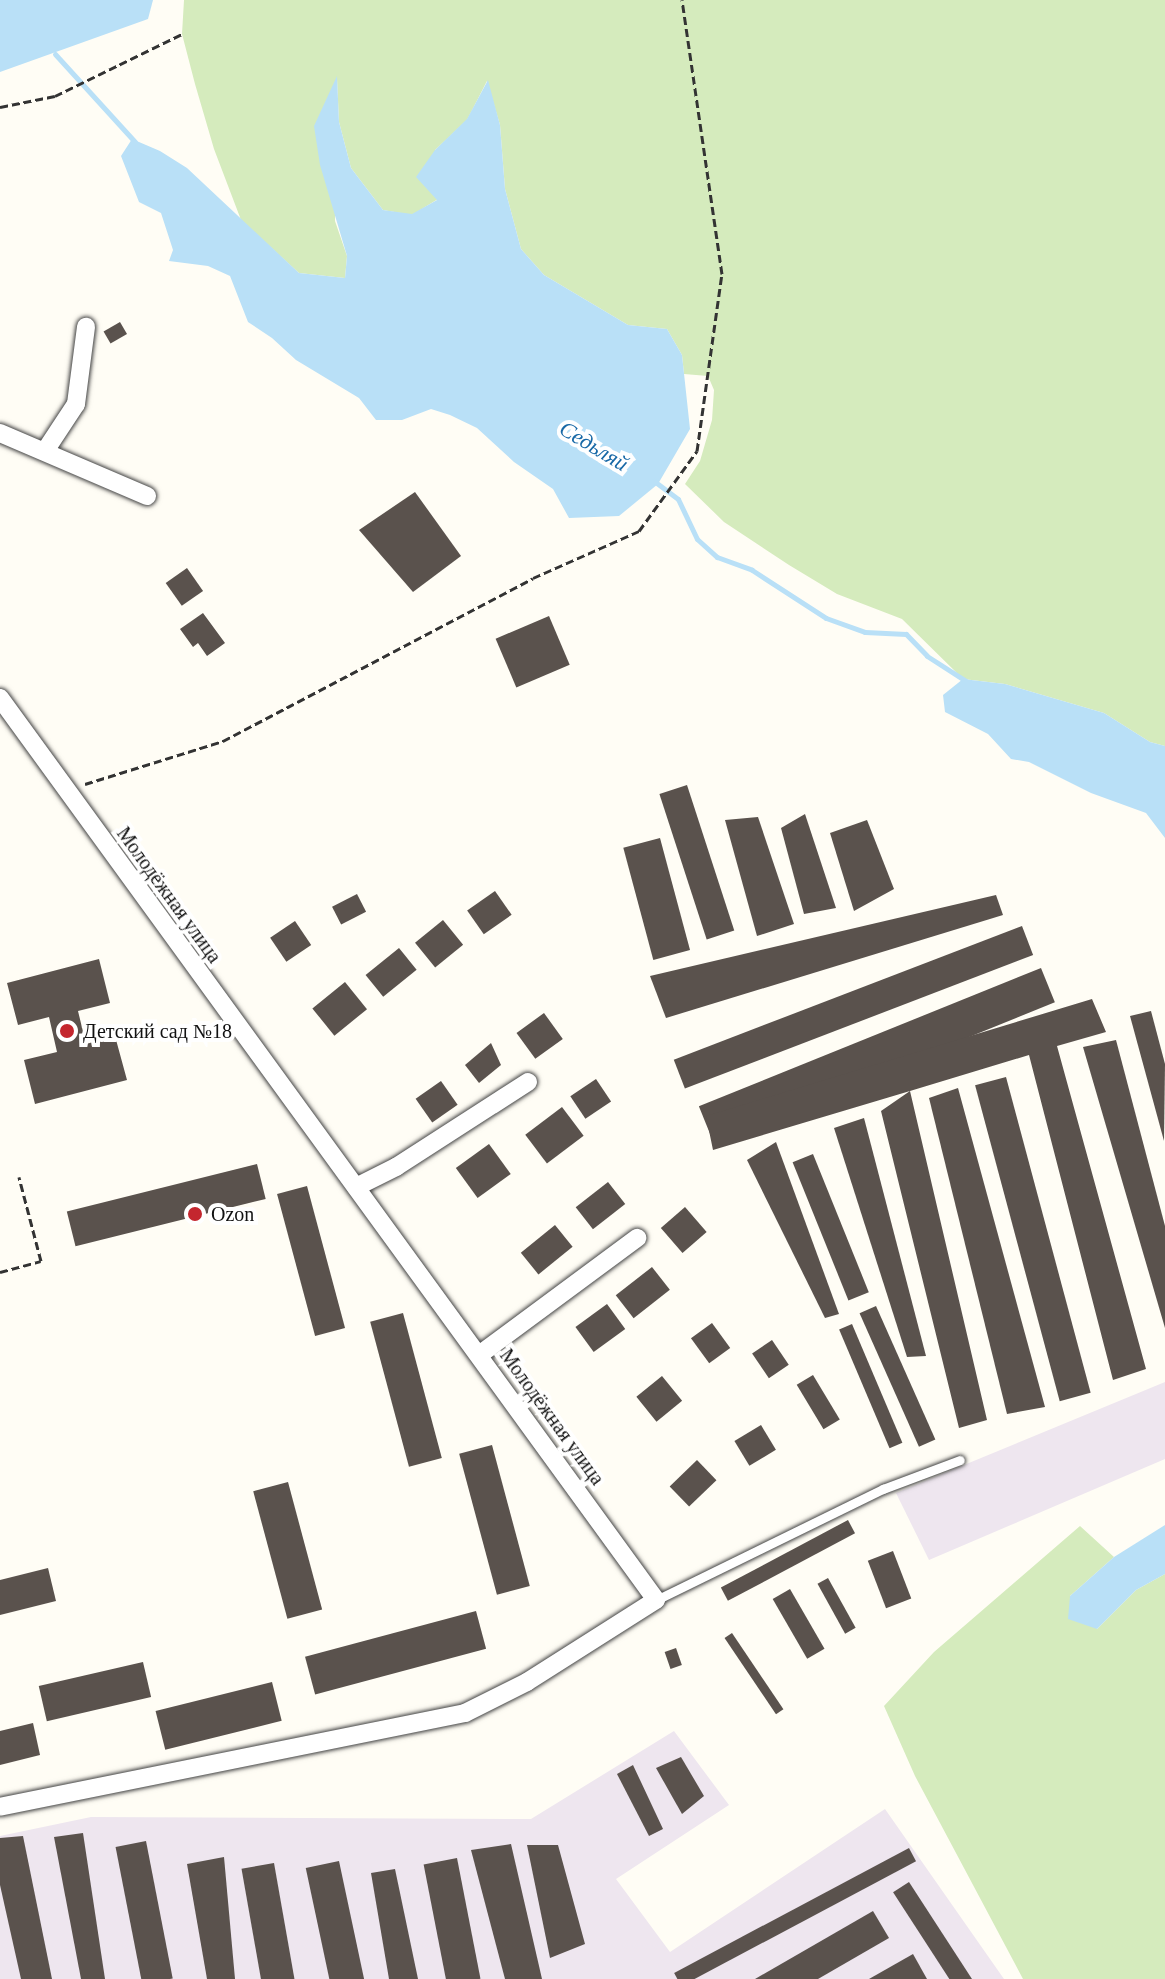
<!DOCTYPE html>
<meta charset="utf-8">
<style>
body{margin:0}
#map{position:relative;width:1165px;height:1979px;overflow:hidden;background:#fffdf5;font-family:"Times New Roman",serif}
div>[style]{position:absolute}
[style*='--x']{left:calc(var(--x)*1px);top:calc(var(--y)*1px);width:calc(var(--w)*1px);rotate:calc(var(--a)*1deg)}
.industrial>*{inset:0;background:#eee6ef}
.green>*{inset:0;background:#d5ebbd}
.water>*{inset:0;background:#b9e0f7}
.stream>*{height:5px;margin:-2.5px;padding:0 2.5px;transform-origin:2.5px;border-radius:2.5px;background:#b9e0f7}
.building>*{inset:0;background:#5a524d;transform-origin:0 0}
.path>*{height:3px;margin-top:-1.5px;transform-origin:0;background:repeating-linear-gradient(90deg,#333 0 8px,transparent 0 12px)}
.roads{filter:drop-shadow(0 0 2px #444) drop-shadow(0 0 2px #444)}
.lane>*{height:9px;margin:-4.5px;padding:0 4.5px;transform-origin:4.5px;border-radius:4.5px;background:#fff}
.street>*{height:18px;margin:-9px;padding:0 9px;transform-origin:9px;border-radius:9px;background:#fff}
.dots>*{width:22px;height:22px;translate:-50% -50%;box-sizing:border-box;border:4px solid #fff;border-radius:50%}
span{translate:-50% -50%;white-space:nowrap;text-align:center;line-height:1.15;-webkit-text-stroke:8px #fff;paint-order:stroke}
.street-label{font-size:20px;color:#111}
.poi-label{font-size:20px;color:#111}
.left{translate:0 -50%;text-align:left}
.water-label{font-size:22px;color:#1768a6;font-style:italic}
</style>
<div id="map">
<div class="industrial">
<i style="clip-path:polygon(1165px 1382px,1165px 1459px,929px 1560px,896px 1493px)"></i>
<i style="clip-path:polygon(674px 1731px,729px 1805px,616px 1879px,670px 1952px,885px 1809px,1004px 1979px,0 1979px,0 1836px,91px 1817px,531px 1819px)"></i>
</div>
<div class="green">
<i style="clip-path:polygon(184px 0,1165px 0,1165px 746px,1150px 742px,1104px 713px,1005px 684px,963px 679px,902px 619px,837px 594px,789px 565px,724px 522px,685px 484px,700px 461px,712px 420px,714px 390px,708px 376px,684px 374px,682px 355px,667px 329px,628px 325px,544px 275px,521px 249px,505px 189px,500px 125px,487px 81px,467px 120px,435px 150px,438px 199px,412px 215px,383px 210px,351px 168px,339px 122px,337px 79px,335px 221px,347px 256px,345px 278px,299px 273px,241px 220px,214px 149px,195px 84px,182px 34px)"></i>
<i style="clip-path:polygon(1080px 1526px,1114px 1557px,1070px 1596px,1097px 1629px,1136px 1590px,1165px 1574px,1165px 1979px,1023px 1979px,915px 1776px,884px 1706px,934px 1652px)"></i>
</div>
<div class="water">
<i style="clip-path:polygon(0 0,153px 0,148px 19px,0 72px)"></i>
<i style="clip-path:polygon(337px 76px,339px 122px,351px 168px,383px 210px,412px 214px,437px 200px,416px 177px,435px 150px,467px 119px,488px 80px,500px 125px,505px 189px,521px 249px,544px 275px,628px 325px,667px 329px,682px 355px,690px 429px,658px 484px,619px 516px,569px 518px,553px 489px,514px 462px,477px 428px,450px 415px,431px 409px,402px 420px,376px 420px,359px 398px,296px 360px,272px 338px,248px 322px,230px 276px,208px 266px,169px 261px,173px 250px,161px 213px,139px 202px,121px 156px,132px 139px,160px 151px,187px 168px,299px 273px,345px 278px,347px 256px,320px 165px,314px 126px)"></i>
<i style="clip-path:polygon(963px 679px,1005px 684px,1104px 713px,1150px 742px,1165px 746px,1165px 838px,1146px 813px,1091px 793px,1029px 762px,1011px 759px,988px 734px,945px 712px,943px 695px)"></i>
<i style="clip-path:polygon(1165px 1525px,1165px 1574px,1136px 1590px,1097px 1629px,1068px 1619px,1070px 1596px,1114px 1557px)"></i>
</div>
<div class="stream">
<i style="--x:55;--y:54;--w:119;--a:47.7"></i>
<i style="--x:654;--y:481;--w:30;--a:37"></i>
<i style="--x:678;--y:499;--w:44;--a:64.6"></i>
<i style="--x:697;--y:539;--w:27;--a:42"></i>
<i style="--x:717;--y:557;--w:37;--a:20"></i>
<i style="--x:752;--y:570;--w:88;--a:33"></i>
<i style="--x:826;--y:618;--w:41;--a:19.7"></i>
<i style="--x:865;--y:632;--w:41;--a:2.8"></i>
<i style="--x:906;--y:634;--w:30;--a:46"></i>
<i style="--x:927;--y:656;--w:46;--a:32.7"></i>
</div>
<div class="building">
<i style="left:120px;top:322px;width:14px;height:19px;rotate:60deg"></i>
<i style="clip-path:polygon(415px 492px,461px 556px,413px 592px,359px 530px)"></i>
<i style="left:187px;top:568px;width:28px;height:26px;rotate:55deg"></i>
<i style="clip-path:polygon(203px 613px,225px 643px,207px 656px,198px 643px,193px 647px,180px 629px)"></i>
<i style="left:549px;top:616px;width:53px;height:58px;rotate:67deg"></i>
<i style="left:687px;top:785px;width:153px;height:29px;rotate:72deg"></i>
<i style="clip-path:polygon(805px 814px,836px 908px,804px 914px,781px 828px)"></i>
<i style="clip-path:polygon(758px 817px,794px 924px,757px 936px,725px 820px)"></i>
<i style="clip-path:polygon(867px 820px,894px 889px,854px 911px,830px 833px)"></i>
<i style="left:660px;top:838px;width:116px;height:38px;rotate:75deg"></i>
<i style="left:495px;top:891px;width:29px;height:34px;rotate:55deg"></i>
<i style="left:357px;top:894px;width:20px;height:28px;rotate:63deg"></i>
<i style="clip-path:polygon(996px 895px,1003px 915px,666px 1018px,650px 976px)"></i>
<i style="left:443px;top:920px;width:32px;height:36px;rotate:51deg"></i>
<i style="left:295px;top:921px;width:29px;height:30px;rotate:56deg"></i>
<i style="left:1022px;top:926px;width:31px;height:373px;rotate:69deg"></i>
<i style="left:399px;top:948px;width:28px;height:43px;rotate:51deg"></i>
<i style="clip-path:polygon(99px 959px,110px 1003px,78px 1011px,86px 1044px,115px 1036px,127px 1080px,35px 1104px,24px 1060px,57px 1052px,49px 1017px,18px 1025px,7px 983px)"></i>
<i style="left:1041px;top:968px;width:37px;height:369px;rotate:68deg"></i>
<i style="left:345px;top:982px;width:35px;height:42px;rotate:51deg"></i>
<i style="clip-path:polygon(1092px 999px,1106px 1032px,1057px 1046px,1146px 1369px,1113px 1380px,1029px 1055px,910px 1091px,987px 1420px,959px 1428px,881px 1111px,910px 1091px,713px 1150px,706px 1116px)"></i>
<i style="clip-path:polygon(1151px 1011px,1165px 1064px,1164px 1141px,1130px 1016px)"></i>
<i style="left:544px;top:1013px;width:32px;height:34px;rotate:54deg"></i>
<i style="clip-path:polygon(1116px 1040px,1165px 1226px,1165px 1328px,1083px 1047px)"></i>
<i style="clip-path:polygon(491px 1043px,501px 1065px,479px 1083px,465px 1065px)"></i>
<i style="left:1006px;top:1077px;width:327px;height:32px;rotate:75deg"></i>
<i style="left:596px;top:1079px;width:27px;height:31px;rotate:56deg"></i>
<i style="left:441px;top:1081px;width:29px;height:31px;rotate:55deg"></i>
<i style="clip-path:polygon(958px 1088px,1045px 1407px,1007px 1414px,929px 1098px)"></i>
<i style="left:562px;top:1107px;width:36px;height:46px;rotate:53deg"></i>
<i style="clip-path:polygon(864px 1118px,926px 1356px,907px 1357px,834px 1128px)"></i>
<i style="clip-path:polygon(776px 1142px,839px 1314px,825px 1318px,747px 1160px)"></i>
<i style="left:489px;top:1144px;width:37px;height:41px;rotate:54deg"></i>
<i style="left:813px;top:1154px;width:149px;height:22px;rotate:68deg"></i>
<i style="left:257px;top:1164px;width:36px;height:196px;rotate:76deg"></i>
<i style="left:608px;top:1182px;width:28px;height:41px;rotate:52deg"></i>
<i style="left:307px;top:1186px;width:147px;height:31px;rotate:75deg"></i>
<i style="left:685px;top:1207px;width:33px;height:32px;rotate:49deg"></i>
<i style="left:555px;top:1225px;width:28px;height:44px;rotate:51deg"></i>
<i style="left:652px;top:1267px;width:29px;height:46px;rotate:52deg"></i>
<i style="left:607px;top:1304px;width:31px;height:39px;rotate:54deg"></i>
<i style="left:876px;top:1306px;width:146px;height:18px;rotate:66deg"></i>
<i style="left:403px;top:1313px;width:150px;height:34px;rotate:75deg"></i>
<i style="left:712px;top:1323px;width:31px;height:26px;rotate:54deg"></i>
<i style="left:852px;top:1324px;width:129px;height:14px;rotate:67deg"></i>
<i style="left:772px;top:1340px;width:30px;height:24px;rotate:56deg"></i>
<i style="left:813px;top:1375px;width:52px;height:19px;rotate:59deg"></i>
<i style="left:662px;top:1376px;width:32px;height:33px;rotate:51deg"></i>
<i style="left:761px;top:1425px;width:29px;height:31px;rotate:59deg"></i>
<i style="left:492px;top:1445px;width:146px;height:34px;rotate:75deg"></i>
<i style="left:697px;top:1460px;width:28px;height:38px;rotate:46deg"></i>
<i style="left:288px;top:1482px;width:132px;height:36px;rotate:75deg"></i>
<i style="left:848px;top:1520px;width:15px;height:144px;rotate:62deg"></i>
<i style="left:893px;top:1551px;width:51px;height:27px;rotate:69deg"></i>
<i style="clip-path:polygon(48px 1568px,56px 1601px,0 1615px,0 1580px)"></i>
<i style="left:828px;top:1578px;width:57px;height:12px;rotate:61deg"></i>
<i style="left:790px;top:1589px;width:69px;height:20px;rotate:60deg"></i>
<i style="left:476px;top:1611px;width:39px;height:177px;rotate:75deg"></i>
<i style="left:732px;top:1633px;width:92px;height:9px;rotate:56deg"></i>
<i style="left:676px;top:1648px;width:18px;height:12px;rotate:71deg"></i>
<i style="left:143px;top:1662px;width:36px;height:107px;rotate:77deg"></i>
<i style="left:272px;top:1682px;width:40px;height:120px;rotate:76deg"></i>
<i style="clip-path:polygon(33px 1723px,40px 1755px,0 1765px,0 1731px)"></i>
<i style="clip-path:polygon(681px 1757px,704px 1796px,682px 1814px,656px 1768px)"></i>
<i style="clip-path:polygon(633px 1765px,663px 1829px,649px 1836px,617px 1774px)"></i>
<i style="clip-path:polygon(83px 1833px,105px 1979px,81px 1979px,54px 1837px)"></i>
<i style="clip-path:polygon(23px 1836px,52px 1979px,21px 1979px,0 1885px,0 1838px)"></i>
<i style="left:146px;top:1841px;width:140px;height:31px;rotate:79deg"></i>
<i style="clip-path:polygon(511px 1844px,542px 1979px,505px 1979px,471px 1850px)"></i>
<i style="clip-path:polygon(527px 1845px,558px 1845px,585px 1944px,550px 1958px)"></i>
<i style="left:909px;top:1848px;width:15px;height:266px;rotate:62deg"></i>
<i style="clip-path:polygon(224px 1857px,235px 1979px,207px 1979px,187px 1864px)"></i>
<i style="left:457px;top:1858px;width:123px;height:34px;rotate:79deg"></i>
<i style="left:339px;top:1861px;width:121px;height:34px;rotate:78deg"></i>
<i style="left:274px;top:1863px;width:118px;height:33px;rotate:80deg"></i>
<i style="clip-path:polygon(395px 1869px,418px 1979px,389px 1979px,371px 1873px)"></i>
<i style="left:909px;top:1882px;width:116px;height:19px;rotate:57deg"></i>
<i style="clip-path:polygon(873px 1911px,889px 1938px,818px 1979px,755px 1979px)"></i>
<i style="clip-path:polygon(913px 1954px,927px 1979px,869px 1979px)"></i>
</div>
<div class="path">
<i style="--x:0;--y:107;--w:56;--a:-11.3"></i>
<i style="--x:55;--y:96;--w:141;--a:-26"></i>
<i style="--x:85;--y:784;--w:145;--a:-17.3"></i>
<i style="--x:223;--y:741;--w:350;--a:-27.7"></i>
<i style="--x:533;--y:578;--w:116;--a:-23.9"></i>
<i style="--x:639;--y:531;--w:99;--a:-54.1"></i>
<i style="--x:697;--y:451;--w:179;--a:-82"></i>
<i style="--x:722;--y:274;--w:277;--a:-98.3"></i>
<i style="--x:0;--y:1272;--w:42;--a:-15"></i>
<i style="--x:41;--y:1261;--w:87;--a:-104.7"></i>
</div>
<div class="roads">
<div class="lane">
<i style="--x:656;--y:1600;--w:253;--a:-26.1"></i>
<i style="--x:883;--y:1489;--w:82;--a:-20.6"></i>
</div>
<div class="street">
<i style="--x:0;--y:433;--w:160;--a:23.2"></i>
<i style="--x:45;--y:451;--w:56;--a:-56.6"></i>
<i style="--x:76;--y:404;--w:78;--a:-82.6"></i>
<i style="--x:0;--y:698;--w:1115;--a:53.97"></i>
<i style="--x:656;--y:1600;--w:153;--a:147.6"></i>
<i style="--x:527;--y:1682;--w:69;--a:153.4"></i>
<i style="--x:465;--y:1713;--w:474;--a:168.6"></i>
<i style="--x:356;--y:1187;--w:45;--a:-26.6"></i>
<i style="--x:396;--y:1167;--w:157;--a:-32.8"></i>
<i style="--x:479;--y:1355;--w:197;--a:-36.5"></i>
</div>
</div>
<div class="dots">
<i style="left:67px;top:1031px;background:#c4262e"></i>
<i style="left:195px;top:1214px;background:#c4262e"></i>
</div>
<div class="street-label">
<span style="left:169px;top:895px;rotate:54deg">Молодёжная улица</span>
<span style="left:552px;top:1417px;rotate:54deg">Молодёжная улица</span>
</div>
<div class="poi-label">
<span class="left" style="left:83px;top:1031px">Детский сад №18</span>
<span class="left" style="left:211px;top:1214px">Ozon</span>
</div>
<div class="water-label">
<span style="left:594px;top:446px;rotate:31deg">Седьляй</span>
</div>
</div>
